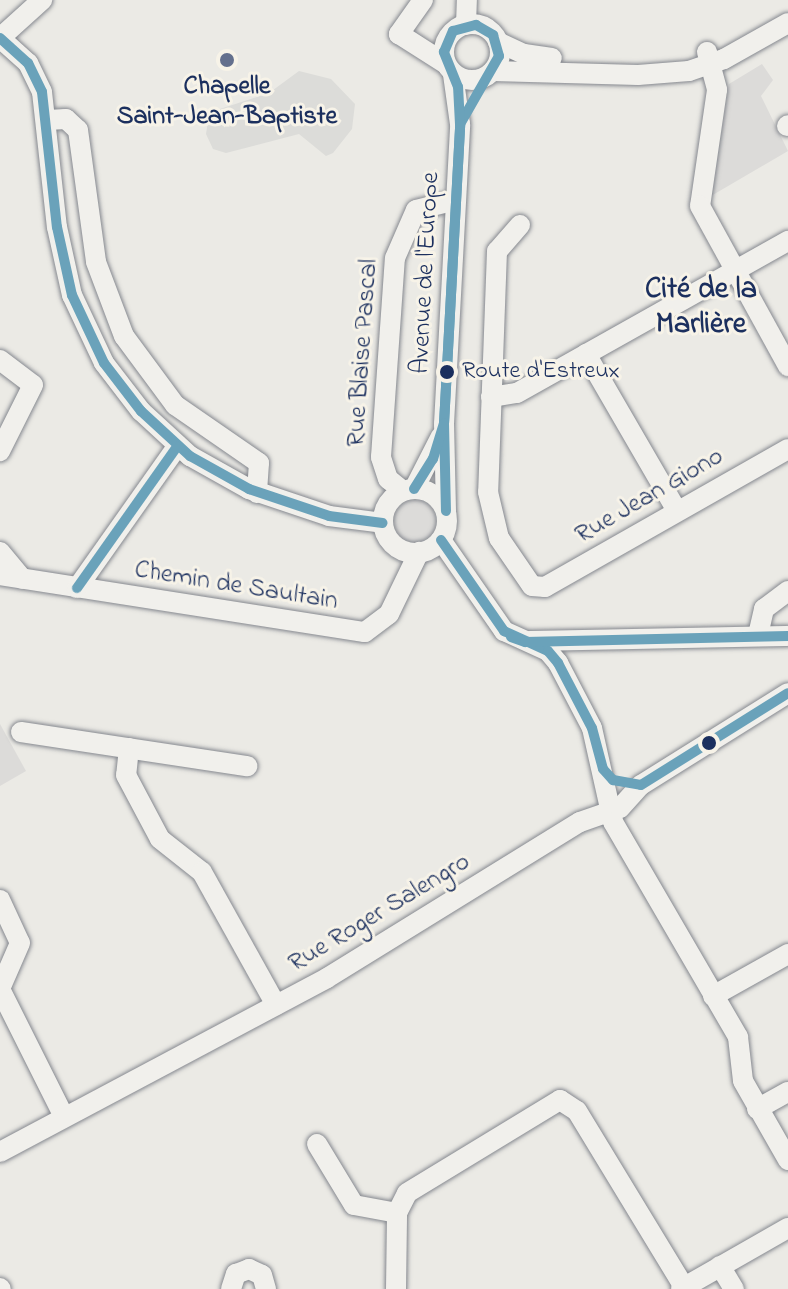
<!DOCTYPE html>
<meta charset="utf-8">
<style>
body{margin:0}
#map{position:relative;width:788px;height:1289px;overflow:hidden;background:#ebeae5;font-family:"Indie Flower",sans-serif}
div>[style]{position:absolute}
[style*='--x']{left:calc(var(--x)*1px);top:calc(var(--y)*1px);width:calc(var(--w)*1px);rotate:calc(var(--a)*1deg)}
.built>*{inset:0;background:#dcdcd9}
.green>*{inset:0;background:#dcdbd9}
.round{border-radius:50%}
.roads{filter:drop-shadow(0 0 2px #85888f) drop-shadow(0 0 2px #85888f)}
.minor>*{height:20px;margin:-10px;padding:0 10px;transform-origin:10px;border-radius:10px;background:#f1f0ec}
.minor>.ring{margin:-10px;padding:0;box-sizing:content-box;background:none;border:20px solid #f1f0ec;border-radius:50%}
.bus-1>*{height:10px;margin:-5px;padding:0 5px;transform-origin:5px;border-radius:5px;background:#6aa2ba}
.dots>*{width:22px;height:22px;translate:-50% -50%;box-sizing:border-box;border:4px solid #f7f3e8;border-radius:50%}
span{translate:-50% -50%;white-space:nowrap;text-align:center;line-height:1.15;-webkit-text-stroke:6px #f7f3e8;paint-order:stroke}
.bus-label{font-size:24px;color:#1b2f5e}
.left{translate:0 -50%;text-align:left}
.poi-label{font-size:26px;color:#1b2f5e;font-weight:700}
.street-label{font-size:26px;color:#1b2f5e}
.quarter-label{font-size:30px;color:#1b2f5e;font-weight:700}
</style>
<div id="map">
<div class="built">
<i style="clip-path:polygon(299px 71px,331px 79px,355px 104px,352px 129px,333px 153px,326px 156px,299px 134px,226px 153px,213px 149px,206px 134px,208px 121px,220px 109px,269px 93px)"></i>
</div>
<div class="green">
<i style="clip-path:polygon(762px 64px,773px 80px,761px 96px,788px 151px,711px 196px,729px 84px)"></i>
<i class="round" style="left:394px;top:500px;width:42px;height:42px"></i>
<i style="clip-path:polygon(0 724px,26px 771px,0 786px)"></i>
</div>
<div class="roads">
<div class="minor">
<i style="--x:423;--y:0;--w:42;--a:125.2"></i>
<i style="--x:399;--y:34;--w:56;--a:32.6"></i>
<i class="ring" style="left:444px;top:24px;width:36px;height:36px"></i>
<i style="--x:466;--y:25;--w:25;--a:-88"></i>
<i style="--x:0;--y:38;--w:38;--a:42"></i>
<i style="--x:28;--y:63;--w:32;--a:64"></i>
<i style="--x:42;--y:92;--w:136;--a:83.7"></i>
<i style="--x:57;--y:227;--w:70;--a:77.6"></i>
<i style="--x:72;--y:295;--w:75;--a:64.8"></i>
<i style="--x:104;--y:363;--w:61;--a:52.4"></i>
<i style="--x:141;--y:411;--w:67;--a:42.6"></i>
<i style="--x:190;--y:456;--w:68;--a:29.2"></i>
<i style="--x:249;--y:489;--w:84;--a:18.6"></i>
<i style="--x:329;--y:516;--w:54;--a:7.4"></i>
<i style="--x:0;--y:38;--w:57;--a:-42.1"></i>
<i style="--x:498;--y:42;--w:29;--a:25"></i>
<i style="--x:524;--y:54;--w:28;--a:8"></i>
<i style="--x:707;--y:52;--w:39;--a:75"></i>
<i style="--x:717;--y:90;--w:117;--a:98.3"></i>
<i style="--x:700;--y:206;--w:183;--a:61.2"></i>
<i style="--x:493;--y:71;--w:145;--a:1.6"></i>
<i style="--x:638;--y:75;--w:51;--a:-4.5"></i>
<i style="--x:689;--y:71;--w:37;--a:-19"></i>
<i style="--x:724;--y:59;--w:73;--a:-29.4"></i>
<i style="--x:47;--y:120;--w:19;--a:-3"></i>
<i style="--x:66;--y:119;--w:16;--a:43"></i>
<i style="--x:78;--y:130;--w:133;--a:82.2"></i>
<i style="--x:96;--y:262;--w:79;--a:69.3"></i>
<i style="--x:124;--y:336;--w:86;--a:53.5"></i>
<i style="--x:175;--y:405;--w:102;--a:34.6"></i>
<i style="--x:259;--y:463;--w:30;--a:94"></i>
<i style="--x:787;--y:126;--w:1;--a:-45"></i>
<i style="--x:520;--y:225;--w:35;--a:131"></i>
<i style="--x:497;--y:251;--w:241;--a:92.1"></i>
<i style="--x:488;--y:492;--w:47;--a:76.6"></i>
<i style="--x:499;--y:538;--w:58;--a:55.5"></i>
<i style="--x:532;--y:586;--w:13;--a:4"></i>
<i style="--x:545;--y:587;--w:279;--a:-29.6"></i>
<i style="--x:586;--y:354;--w:181;--a:59.9"></i>
<i style="--x:0;--y:360;--w:41;--a:37.1"></i>
<i style="--x:33;--y:385;--w:74;--a:116.6"></i>
<i style="--x:491;--y:397;--w:26;--a:-9"></i>
<i style="--x:517;--y:393;--w:311;--a:-29.3"></i>
<i style="--x:414;--y:489;--w:59;--a:-63"></i>
<i class="ring" style="left:383px;top:489px;width:44px;height:44px"></i>
<i style="--x:403;--y:491;--w:19;--a:-141"></i>
<i style="--x:388;--y:479;--w:23;--a:-108"></i>
<i style="--x:381;--y:457;--w:199;--a:-86"></i>
<i style="--x:395;--y:258;--w:52;--a:-66.4"></i>
<i style="--x:416;--y:210;--w:41;--a:-14"></i>
<i style="--x:446;--y:511;--w:87;--a:-91.3"></i>
<i style="--x:444;--y:424;--w:300;--a:-86.9"></i>
<i style="--x:460;--y:124;--w:50;--a:-98"></i>
<i style="--x:441;--y:540;--w:111;--a:55.3"></i>
<i style="--x:504;--y:631;--w:48;--a:24.4"></i>
<i style="--x:548;--y:651;--w:16;--a:50"></i>
<i style="--x:558;--y:663;--w:73;--a:62.4"></i>
<i style="--x:592;--y:728;--w:96;--a:77.4"></i>
<i style="--x:613;--y:822;--w:249;--a:59.8"></i>
<i style="--x:738;--y:1037;--w:44;--a:83.5"></i>
<i style="--x:743;--y:1081;--w:91;--a:60.3"></i>
<i style="--x:0;--y:552;--w:35;--a:50"></i>
<i style="--x:0;--y:575;--w:369;--a:8.9"></i>
<i style="--x:365;--y:632;--w:30;--a:-37"></i>
<i style="--x:389;--y:614;--w:69;--a:-64.2"></i>
<i style="--x:77;--y:588;--w:173;--a:-54.7"></i>
<i style="--x:758;--y:635;--w:27;--a:-77"></i>
<i style="--x:764;--y:609;--w:30;--a:-37"></i>
<i style="--x:529;--y:641;--w:259;--a:-1.1"></i>
<i style="--x:21;--y:732;--w:229;--a:8.6"></i>
<i style="--x:129;--y:748;--w:27;--a:96"></i>
<i style="--x:126;--y:775;--w:72;--a:62"></i>
<i style="--x:160;--y:839;--w:53;--a:38.2"></i>
<i style="--x:202;--y:872;--w:152;--a:60.9"></i>
<i style="--x:0;--y:900;--w:47;--a:65.1"></i>
<i style="--x:20;--y:943;--w:50;--a:113.5"></i>
<i style="--x:0;--y:989;--w:141;--a:63.4"></i>
<i style="--x:713;--y:996;--w:86;--a:-29.2"></i>
<i style="--x:757;--y:1109;--w:35;--a:-29"></i>
<i style="--x:317;--y:1144;--w:71;--a:58.8"></i>
<i style="--x:354;--y:1205;--w:44;--a:10.5"></i>
<i style="--x:0;--y:1152;--w:370;--a:-28"></i>
<i style="--x:327;--y:978;--w:297;--a:-31.7"></i>
<i style="--x:580;--y:822;--w:42;--a:-19.3"></i>
<i style="--x:620;--y:808;--w:31;--a:-48"></i>
<i style="--x:641;--y:785;--w:173;--a:-32"></i>
<i style="--x:720;--y:1266;--w:27;--a:59"></i>
<i style="--x:0;--y:1288;--w:1;--a:45"></i>
<i style="--x:231;--y:1289;--w:16;--a:-72"></i>
<i style="--x:236;--y:1274;--w:14;--a:-21"></i>
<i style="--x:249;--y:1269;--w:14;--a:25"></i>
<i style="--x:262;--y:1275;--w:15;--a:74"></i>
<i style="--x:396;--y:1289;--w:76;--a:-89.2"></i>
<i style="--x:397;--y:1213;--w:22;--a:-63"></i>
<i style="--x:407;--y:1193;--w:179;--a:-31.3"></i>
<i style="--x:560;--y:1100;--w:20;--a:33"></i>
<i style="--x:577;--y:1111;--w:206;--a:58.7"></i>
<i style="--x:681;--y:1289;--w:123;--a:-29.7"></i>
</div>
</div>
<div class="bus-1">
<i style="--x:476;--y:25;--w:20;--a:30"></i>
<i style="--x:493;--y:35;--w:22;--a:74"></i>
<i style="--x:499;--y:56;--w:78;--a:119.8"></i>
<i style="--x:460;--y:124;--w:37;--a:-93"></i>
<i style="--x:458;--y:87;--w:38;--a:-112"></i>
<i style="--x:444;--y:52;--w:23;--a:-67"></i>
<i style="--x:453;--y:31;--w:24;--a:-15"></i>
<i style="--x:0;--y:38;--w:38;--a:42"></i>
<i style="--x:28;--y:63;--w:32;--a:64"></i>
<i style="--x:42;--y:92;--w:136;--a:83.7"></i>
<i style="--x:57;--y:227;--w:70;--a:77.6"></i>
<i style="--x:72;--y:295;--w:75;--a:64.8"></i>
<i style="--x:104;--y:363;--w:61;--a:52.4"></i>
<i style="--x:141;--y:411;--w:67;--a:42.6"></i>
<i style="--x:190;--y:456;--w:68;--a:29.2"></i>
<i style="--x:249;--y:489;--w:84;--a:18.6"></i>
<i style="--x:329;--y:516;--w:54;--a:7.4"></i>
<i style="--x:444;--y:424;--w:87;--a:88.7"></i>
<i style="--x:444;--y:424;--w:300;--a:-86.9"></i>
<i style="--x:444;--y:424;--w:300;--a:-86.9"></i>
<i style="--x:414;--y:489;--w:36;--a:-58"></i>
<i style="--x:433;--y:459;--w:37;--a:-73"></i>
<i style="--x:441;--y:540;--w:111;--a:55.3"></i>
<i style="--x:504;--y:631;--w:48;--a:24.4"></i>
<i style="--x:548;--y:651;--w:16;--a:50"></i>
<i style="--x:558;--y:663;--w:73;--a:62.4"></i>
<i style="--x:592;--y:728;--w:42;--a:75"></i>
<i style="--x:603;--y:769;--w:15;--a:48"></i>
<i style="--x:613;--y:780;--w:28;--a:10"></i>
<i style="--x:641;--y:785;--w:173;--a:-32"></i>
<i style="--x:77;--y:588;--w:173;--a:-54.7"></i>
<i style="--x:511;--y:637;--w:15;--a:20"></i>
<i style="--x:525;--y:642;--w:263;--a:-1.3"></i>
</div>
<div class="dots">
<i style="left:227px;top:60px;background:#64708d"></i>
<i style="left:447px;top:372px;background:#1b2f5e"></i>
<i style="left:709px;top:743px;background:#1b2f5e"></i>
</div>
<div class="bus-label">
<span class="left" style="left:462px;top:372px">Route d'Estreux</span>
</div>
<div class="poi-label">
<span style="left:227px;top:103px">Chapelle<br>Saint-Jean-Baptiste</span>
</div>
<div class="street-label">
<span style="left:427px;top:273px;rotate:-87deg">Avenue de l'Europe</span>
<span style="left:364px;top:353px;rotate:-86deg">Rue Blaise Pascal</span>
<span style="left:650px;top:497px;rotate:-30deg">Rue Jean Giono</span>
<span style="left:236px;top:587px;rotate:9deg">Chemin de Saultain</span>
<span style="left:380px;top:914px;rotate:-31deg">Rue Roger Salengro</span>
</div>
<div class="quarter-label">
<span style="left:701px;top:307px">Cité de la<br>Marlière</span>
</div>
</div>
